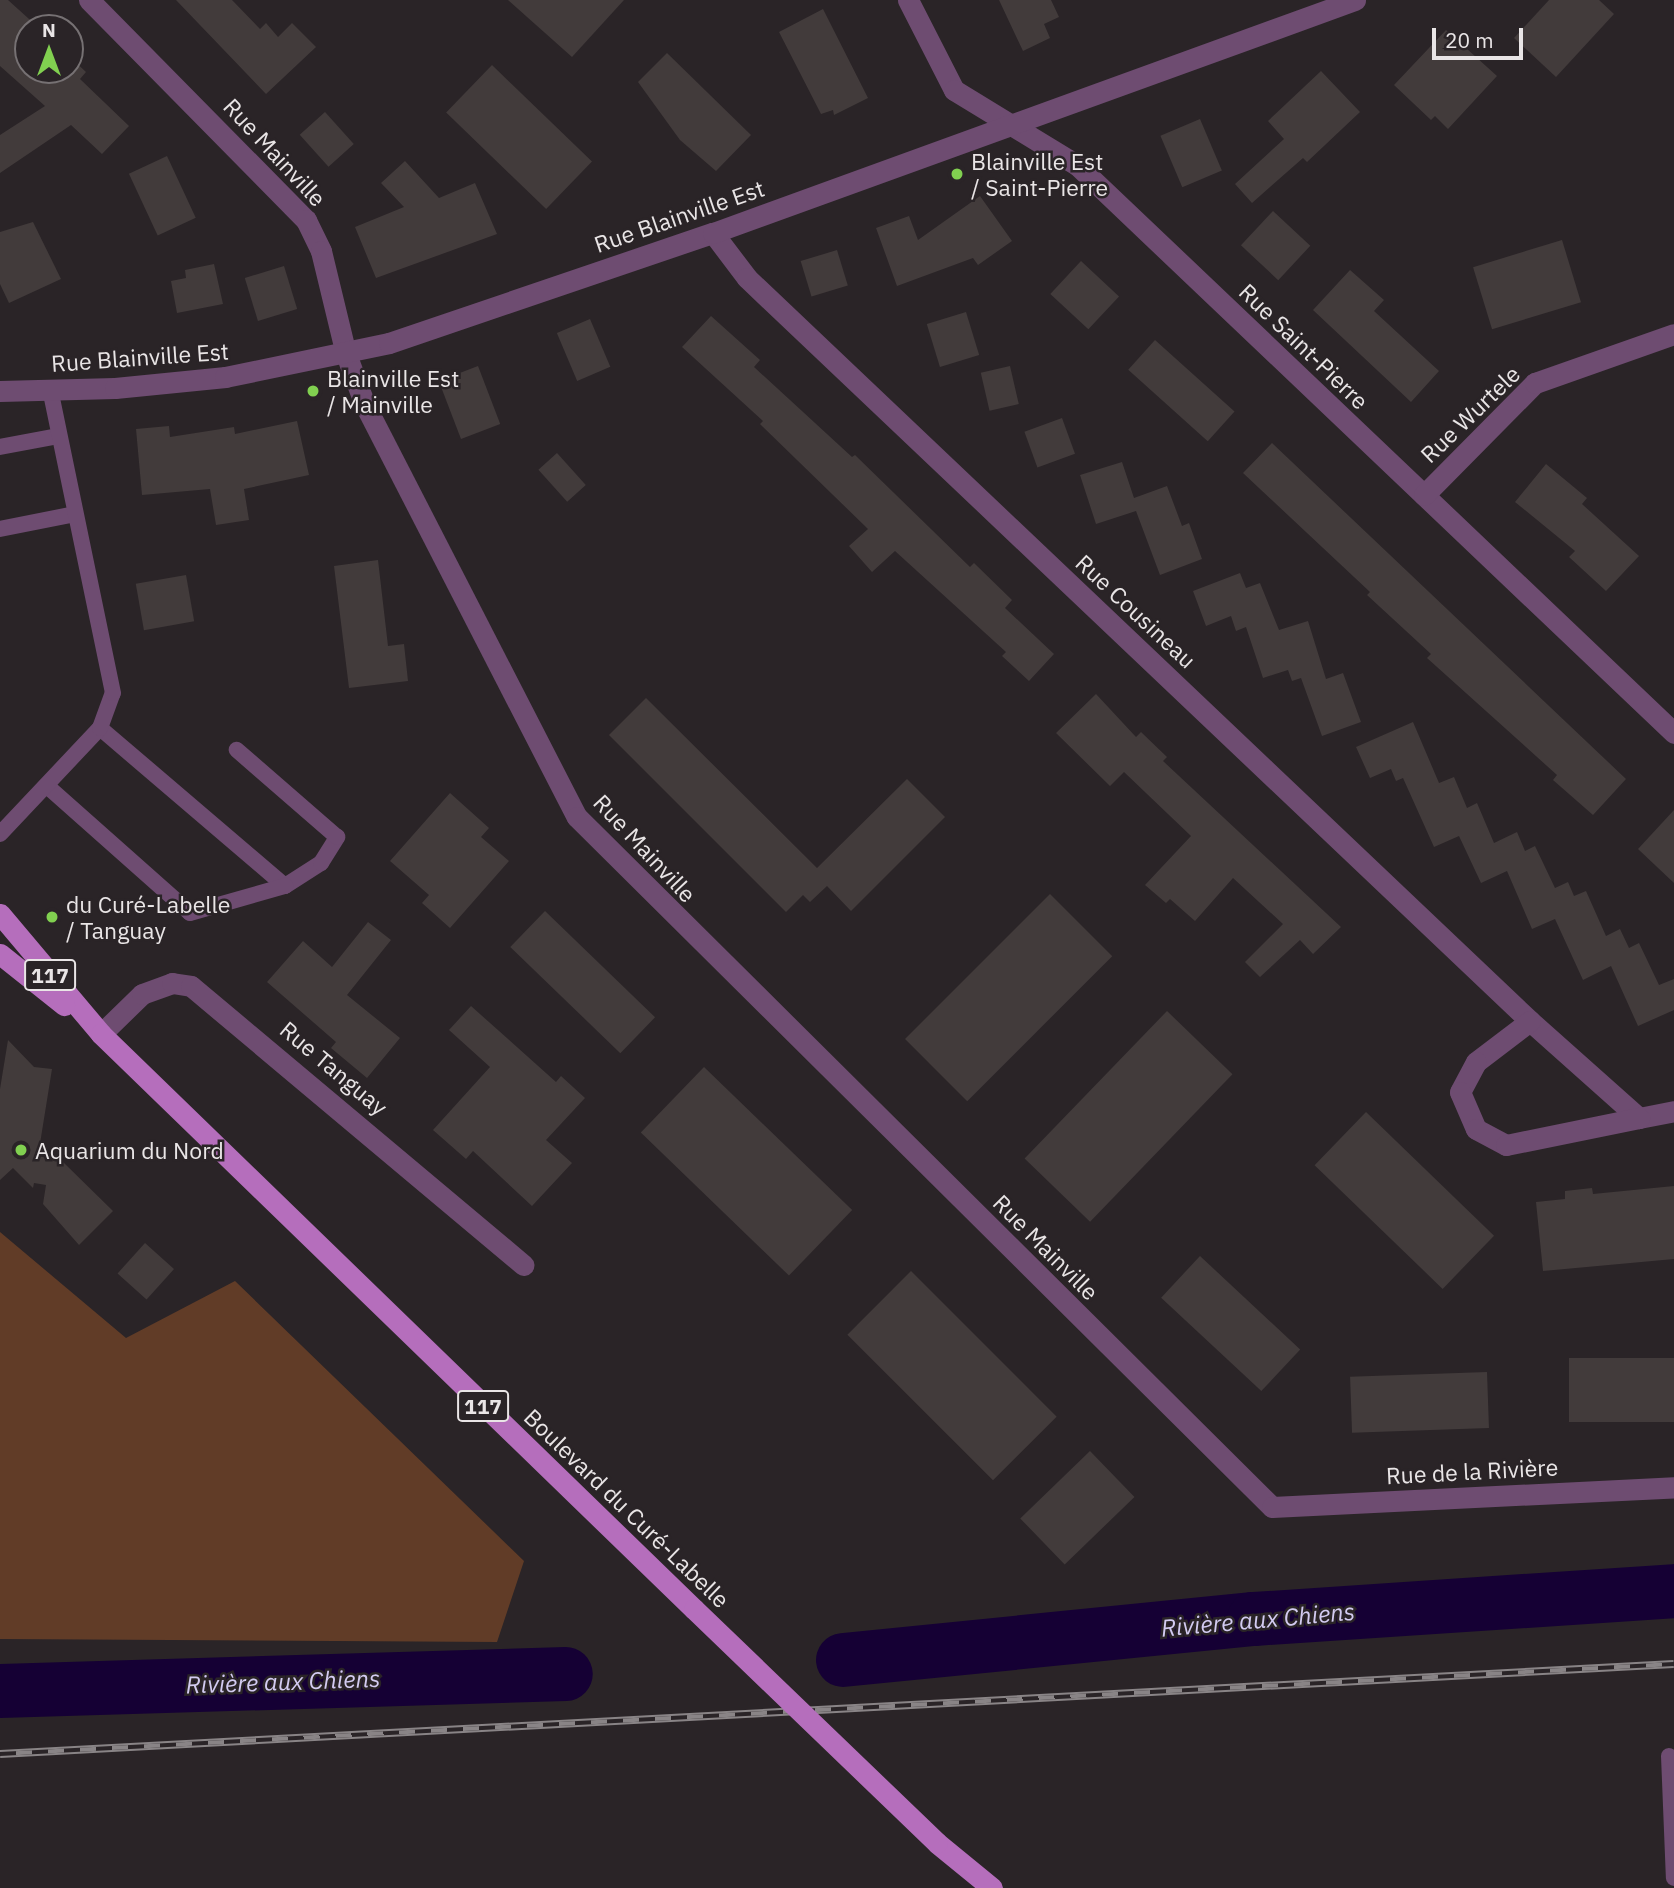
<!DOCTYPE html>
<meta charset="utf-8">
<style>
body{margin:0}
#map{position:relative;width:1674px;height:1888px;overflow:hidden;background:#2a2427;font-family:"IBM Plex Sans",sans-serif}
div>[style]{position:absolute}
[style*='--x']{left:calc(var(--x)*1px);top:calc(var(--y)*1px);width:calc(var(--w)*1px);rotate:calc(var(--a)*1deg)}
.green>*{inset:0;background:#613c27}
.river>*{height:54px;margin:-27px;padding:0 27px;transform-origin:27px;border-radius:27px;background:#150034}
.building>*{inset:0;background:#423b3b;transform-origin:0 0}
.service>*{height:16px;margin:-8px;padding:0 8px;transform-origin:8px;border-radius:8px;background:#6e4c71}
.minor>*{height:21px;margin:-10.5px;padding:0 10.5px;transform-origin:10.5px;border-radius:10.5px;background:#6e4c71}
.tertiary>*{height:21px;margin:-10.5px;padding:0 10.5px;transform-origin:10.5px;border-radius:10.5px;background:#6e4c71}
.primary>*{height:21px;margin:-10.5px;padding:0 10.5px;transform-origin:10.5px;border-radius:10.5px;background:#b56ebc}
.rail>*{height:8px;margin-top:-4px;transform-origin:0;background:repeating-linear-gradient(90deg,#2a2427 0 16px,#898486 0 32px);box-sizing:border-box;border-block:2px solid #898486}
.primary-bridge>*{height:21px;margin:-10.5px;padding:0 10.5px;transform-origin:10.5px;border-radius:10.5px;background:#b56ebc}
.dots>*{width:19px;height:19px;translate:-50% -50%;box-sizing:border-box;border:4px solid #2a2427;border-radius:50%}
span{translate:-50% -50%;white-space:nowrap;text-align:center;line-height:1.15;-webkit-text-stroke:5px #2a2427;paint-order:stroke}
.shield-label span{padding:2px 5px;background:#2a2427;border:2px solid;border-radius:5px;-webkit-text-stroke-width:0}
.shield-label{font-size:21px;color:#e9e5e6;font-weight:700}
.street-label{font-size:23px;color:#e9e5e6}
.poi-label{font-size:23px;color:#e9e5e6}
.left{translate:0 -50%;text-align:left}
.water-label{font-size:24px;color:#d3cbf1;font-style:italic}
.north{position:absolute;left:14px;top:14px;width:70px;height:70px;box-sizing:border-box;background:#2a2427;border:2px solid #767173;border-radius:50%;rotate:0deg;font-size:19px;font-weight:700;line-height:28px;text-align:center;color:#e9e5e6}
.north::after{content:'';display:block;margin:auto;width:24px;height:32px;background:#81d050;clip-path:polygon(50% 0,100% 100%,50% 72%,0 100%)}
.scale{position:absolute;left:1432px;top:28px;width:91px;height:32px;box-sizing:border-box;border:4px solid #e9e5e6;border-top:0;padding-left:9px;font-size:21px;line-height:24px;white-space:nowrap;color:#e9e5e6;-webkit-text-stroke:5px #2a2427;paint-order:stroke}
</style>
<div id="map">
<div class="green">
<i style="clip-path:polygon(0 1232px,126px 1338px,235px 1281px,524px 1561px,497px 1642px,0 1639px)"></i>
</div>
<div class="river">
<i style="--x:843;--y:1660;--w:413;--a:-5.7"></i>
<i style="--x:1254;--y:1619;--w:421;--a:-3.8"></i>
<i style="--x:0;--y:1691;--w:566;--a:-1.72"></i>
</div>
<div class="building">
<i style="clip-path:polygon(0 0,8px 0,39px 28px,28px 28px,28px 70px,70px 70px,70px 57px,86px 72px,80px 79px,129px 126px,102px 154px,71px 125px,0 173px,0 135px,45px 106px,0 66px)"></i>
<i style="clip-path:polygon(176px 0,232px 0,260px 29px,266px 23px,278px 37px,292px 23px,316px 47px,266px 94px)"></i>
<i style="clip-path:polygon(508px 0,624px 0,572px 57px)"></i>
<i style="clip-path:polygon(999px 0,1051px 0,1059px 17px,1044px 24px,1050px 38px,1023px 51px)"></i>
<i style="clip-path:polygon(1549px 0,1599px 0,1614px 14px,1556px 77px,1514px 38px)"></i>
<i style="clip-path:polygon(823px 9px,868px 98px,834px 115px,833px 110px,821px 114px,779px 32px)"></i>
<i style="clip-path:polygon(1446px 30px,1497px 76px,1448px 129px,1435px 116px,1431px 120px,1394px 85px)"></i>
<i style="clip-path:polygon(667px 53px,751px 135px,716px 171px,680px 140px,638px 82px)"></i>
<i style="left:492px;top:65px;width:139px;height:66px;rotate:44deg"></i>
<i style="clip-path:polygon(1321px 71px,1360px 112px,1307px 162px,1303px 158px,1252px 203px,1235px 184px,1284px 139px,1268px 121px)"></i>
<i style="left:325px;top:112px;width:43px;height:34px;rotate:48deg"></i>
<i style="left:1200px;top:119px;width:56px;height:43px;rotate:67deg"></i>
<i style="left:167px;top:156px;width:68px;height:42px;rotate:65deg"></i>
<i style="clip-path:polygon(405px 161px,439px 198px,475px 183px,497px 234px,376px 278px,355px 227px,404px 207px,381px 183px)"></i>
<i style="clip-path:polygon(980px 196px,1012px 241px,978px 265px,973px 258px,897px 286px,876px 228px,909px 216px,918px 240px)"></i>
<i style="left:1273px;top:211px;width:51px;height:47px;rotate:43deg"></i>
<i style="clip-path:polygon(33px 222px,61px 279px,9px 303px,0 284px,0 232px)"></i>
<i style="left:1562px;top:240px;width:65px;height:93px;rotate:73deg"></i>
<i style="left:837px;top:250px;width:37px;height:38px;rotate:73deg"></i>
<i style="left:1081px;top:261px;width:52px;height:45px;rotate:43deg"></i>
<i style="clip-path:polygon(214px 264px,223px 304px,177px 313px,171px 281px,186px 278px,185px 270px)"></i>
<i style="left:284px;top:266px;width:45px;height:41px;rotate:73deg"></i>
<i style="clip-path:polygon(1350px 270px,1384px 300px,1374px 311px,1439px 371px,1411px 402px,1313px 310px)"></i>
<i style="left:966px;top:312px;width:45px;height:41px;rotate:73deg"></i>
<i style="clip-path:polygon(711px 316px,760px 360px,754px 367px,852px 457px,855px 455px,970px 567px,974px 563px,1012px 600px,1005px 608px,1054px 654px,1029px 681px,1002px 656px,1006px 652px,895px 551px,872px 572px,849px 546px,868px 529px,760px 424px,763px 421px,682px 347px)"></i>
<i style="left:590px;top:319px;width:52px;height:36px;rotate:67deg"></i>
<i style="left:1155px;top:340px;width:107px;height:40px;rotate:42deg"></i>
<i style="left:478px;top:366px;width:62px;height:42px;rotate:69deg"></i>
<i style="left:1010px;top:366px;width:39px;height:30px;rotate:77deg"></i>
<i style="left:1062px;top:418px;width:38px;height:40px;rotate:70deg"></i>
<i style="clip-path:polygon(297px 421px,309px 475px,244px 489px,249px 520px,216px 525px,210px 489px,142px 495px,136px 429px,169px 426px,170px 437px,234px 427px,235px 434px)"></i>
<i style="clip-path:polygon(1272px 443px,1626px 779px,1593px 815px,1553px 780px,1557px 775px,1427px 658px,1431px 654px,1367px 595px,1370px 592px,1243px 473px)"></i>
<i style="left:557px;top:453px;width:43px;height:25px;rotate:48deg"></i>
<i style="clip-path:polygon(1122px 462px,1134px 498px,1167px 486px,1182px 526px,1189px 523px,1202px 559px,1160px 575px,1136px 511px,1096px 524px,1080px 475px)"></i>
<i style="clip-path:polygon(1546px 464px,1587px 498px,1582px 504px,1639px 556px,1606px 591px,1569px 557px,1575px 551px,1515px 502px)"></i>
<i style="clip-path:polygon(378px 560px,388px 646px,404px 644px,408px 681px,349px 688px,334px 566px)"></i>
<i style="clip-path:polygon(1240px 573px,1246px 588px,1260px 583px,1279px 630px,1308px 621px,1326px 679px,1343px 673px,1361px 722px,1322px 736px,1301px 678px,1292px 681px,1288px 670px,1263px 678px,1246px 627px,1236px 631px,1231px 616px,1206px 626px,1193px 591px)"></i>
<i style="left:186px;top:575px;width:47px;height:51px;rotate:80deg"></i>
<i style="clip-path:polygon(1096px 694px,1136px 737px,1141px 732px,1167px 757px,1163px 761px,1341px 927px,1313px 954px,1300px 940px,1260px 977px,1245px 962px,1283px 924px,1233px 878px,1195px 921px,1170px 899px,1166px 903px,1145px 885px,1191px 836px,1124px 772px,1110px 786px,1056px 733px)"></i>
<i style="clip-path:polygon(646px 698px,817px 868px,907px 779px,945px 817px,851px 911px,827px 886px,810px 902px,803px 895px,786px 912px,609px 735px)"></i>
<i style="clip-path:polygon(1413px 722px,1439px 783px,1454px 777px,1467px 808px,1477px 803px,1494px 843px,1517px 832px,1525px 851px,1535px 846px,1555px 888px,1568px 882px,1574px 896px,1586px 891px,1606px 936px,1620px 929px,1629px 948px,1639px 943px,1659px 985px,1674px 979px,1674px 1010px,1638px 1026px,1611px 966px,1583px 980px,1555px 919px,1532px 929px,1507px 871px,1481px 883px,1459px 836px,1434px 847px,1403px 778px,1396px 781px,1391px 769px,1370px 778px,1356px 747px)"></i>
<i style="clip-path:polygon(450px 793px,489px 828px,481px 837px,509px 861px,450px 928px,422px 903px,429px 895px,390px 861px)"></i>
<i style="clip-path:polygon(1674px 810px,1674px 883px,1638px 849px)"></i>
<i style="left:1050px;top:894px;width:88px;height:205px;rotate:45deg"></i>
<i style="left:545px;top:911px;width:153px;height:50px;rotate:44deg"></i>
<i style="clip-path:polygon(368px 922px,391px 940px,347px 995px,400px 1038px,367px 1078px,331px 1048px,336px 1042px,267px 982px,303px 941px,332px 967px)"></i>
<i style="clip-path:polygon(471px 1006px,556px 1082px,561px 1076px,585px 1098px,546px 1140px,572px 1163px,532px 1206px,473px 1151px,466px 1159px,433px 1130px,490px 1067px,449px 1030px)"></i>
<i style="left:1167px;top:1011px;width:91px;height:205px;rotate:44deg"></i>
<i style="clip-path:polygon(8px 1040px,34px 1067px,52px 1069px,38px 1156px,62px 1161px,113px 1211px,79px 1245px,43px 1204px,46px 1185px,34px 1183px,33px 1188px,13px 1168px,0 1180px,0 1089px)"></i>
<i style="left:704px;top:1067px;width:206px;height:91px;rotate:44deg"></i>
<i style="left:1366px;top:1112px;width:178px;height:74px;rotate:44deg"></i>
<i style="clip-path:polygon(1674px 1186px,1674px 1259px,1543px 1271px,1536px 1202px,1565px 1199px,1565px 1191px,1592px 1188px,1593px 1194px)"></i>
<i style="left:145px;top:1243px;width:39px;height:41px;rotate:42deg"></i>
<i style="left:1200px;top:1256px;width:137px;height:57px;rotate:43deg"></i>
<i style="left:911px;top:1271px;width:206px;height:90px;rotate:45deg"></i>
<i style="left:1674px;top:1358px;width:64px;height:105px;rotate:90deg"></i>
<i style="left:1487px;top:1372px;width:56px;height:137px;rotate:88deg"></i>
<i style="left:1090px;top:1451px;width:64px;height:97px;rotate:46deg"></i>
</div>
<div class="service">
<i style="--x:0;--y:447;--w:60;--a:-10.6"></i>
<i style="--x:0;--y:529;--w:76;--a:-11.3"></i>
<i style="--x:100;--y:728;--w:243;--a:40.5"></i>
<i style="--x:285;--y:886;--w:43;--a:-32.6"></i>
<i style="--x:321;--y:863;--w:31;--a:-58"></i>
<i style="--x:337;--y:837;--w:133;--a:-139"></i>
<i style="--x:47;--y:786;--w:191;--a:41.6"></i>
<i style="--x:190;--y:913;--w:99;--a:-15.9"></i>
<i style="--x:0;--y:834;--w:146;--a:-46.7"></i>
<i style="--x:100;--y:728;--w:37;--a:-70"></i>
<i style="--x:113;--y:693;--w:309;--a:-101.7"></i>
<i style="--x:1669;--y:1756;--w:122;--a:87.7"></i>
</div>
<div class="minor">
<i style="--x:89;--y:0;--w:309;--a:45.4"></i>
<i style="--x:306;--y:220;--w:34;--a:64"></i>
<i style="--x:321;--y:251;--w:106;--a:76.4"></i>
<i style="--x:346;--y:354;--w:54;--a:69.6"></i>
<i style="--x:365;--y:405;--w:463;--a:62.8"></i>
<i style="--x:577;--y:817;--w:979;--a:44.79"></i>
<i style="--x:1272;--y:1507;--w:402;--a:-2.8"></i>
<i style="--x:908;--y:0;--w:101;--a:62.9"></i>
<i style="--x:954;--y:90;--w:144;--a:31.4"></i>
<i style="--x:1077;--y:165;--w:824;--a:43.57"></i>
<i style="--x:713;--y:233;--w:56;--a:52.9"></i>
<i style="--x:747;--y:278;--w:1079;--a:43.5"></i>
<i style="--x:1530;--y:1021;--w:146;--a:41.7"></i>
<i style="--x:1639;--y:1118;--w:36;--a:-11"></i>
<i style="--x:1424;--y:495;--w:158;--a:-45.3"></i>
<i style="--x:1535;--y:383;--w:147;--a:-19.4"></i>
<i style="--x:1530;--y:1021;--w:68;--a:142.8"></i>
<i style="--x:1476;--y:1062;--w:34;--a:118"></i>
<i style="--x:1460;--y:1092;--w:40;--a:66.6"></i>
<i style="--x:1476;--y:1129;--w:34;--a:28"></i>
<i style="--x:1506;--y:1145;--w:136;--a:-11.5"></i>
<i style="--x:101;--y:1034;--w:57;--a:-44.3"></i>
<i style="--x:142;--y:994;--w:32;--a:-20"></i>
<i style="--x:172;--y:983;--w:19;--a:9"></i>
<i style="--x:191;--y:986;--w:434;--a:40"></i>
</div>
<div class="tertiary">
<i style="--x:0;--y:391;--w:115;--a:-1.5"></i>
<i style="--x:115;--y:388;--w:111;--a:-5.7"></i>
<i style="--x:225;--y:377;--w:167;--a:-11.7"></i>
<i style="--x:389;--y:343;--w:342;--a:-18.8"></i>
<i style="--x:713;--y:233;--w:683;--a:-19.95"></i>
</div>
<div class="primary">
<i style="--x:0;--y:914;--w:157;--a:49.9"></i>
<i style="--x:101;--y:1034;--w:826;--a:44.12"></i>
<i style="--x:0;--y:954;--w:82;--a:38.6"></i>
<i style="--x:937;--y:1843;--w:71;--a:39.3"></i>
</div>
<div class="rail">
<i style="--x:0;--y:1754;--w:1676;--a:-3.08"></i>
</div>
<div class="primary-bridge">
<i style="--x:694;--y:1609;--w:337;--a:43.9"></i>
</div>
<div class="dots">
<i style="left:957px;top:174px;background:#81d050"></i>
<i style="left:313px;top:391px;background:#81d050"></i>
<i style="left:52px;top:917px;background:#81d050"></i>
<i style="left:21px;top:1150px;background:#81d050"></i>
</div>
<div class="shield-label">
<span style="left:50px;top:975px">117</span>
<span style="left:483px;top:1406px">117</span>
</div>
<div class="street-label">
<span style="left:275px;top:152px;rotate:47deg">Rue Mainville</span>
<span style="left:679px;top:216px;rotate:-19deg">Rue Blainville Est</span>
<span style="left:1304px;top:346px;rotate:44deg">Rue Saint-Pierre</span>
<span style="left:140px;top:357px;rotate:-4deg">Rue Blainville Est</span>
<span style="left:1470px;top:414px;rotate:-44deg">Rue Wurtele</span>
<span style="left:1136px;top:611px;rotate:43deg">Rue Cousineau</span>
<span style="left:645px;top:848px;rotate:47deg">Rue Mainville</span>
<span style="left:334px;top:1068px;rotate:40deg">Rue Tanguay</span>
<span style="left:1046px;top:1247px;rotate:45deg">Rue Mainville</span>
<span style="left:1472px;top:1471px;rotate:-3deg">Rue de la Rivière</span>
<span style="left:627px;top:1508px;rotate:44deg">Boulevard du Curé-Labelle</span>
</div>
<div class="poi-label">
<span class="left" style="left:971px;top:174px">Blainville Est<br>/ Saint-Pierre</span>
<span class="left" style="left:327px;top:391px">Blainville Est<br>/ Mainville</span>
<span class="left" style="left:66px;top:917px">du Curé-Labelle<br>/ Tanguay</span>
<span class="left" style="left:35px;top:1150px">Aquarium du Nord</span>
</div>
<div class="water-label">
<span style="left:1258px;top:1620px;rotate:-5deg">Rivière aux Chiens</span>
<span style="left:283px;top:1682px;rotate:-2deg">Rivière aux Chiens</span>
</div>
<div class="north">N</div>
<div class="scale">20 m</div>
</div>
